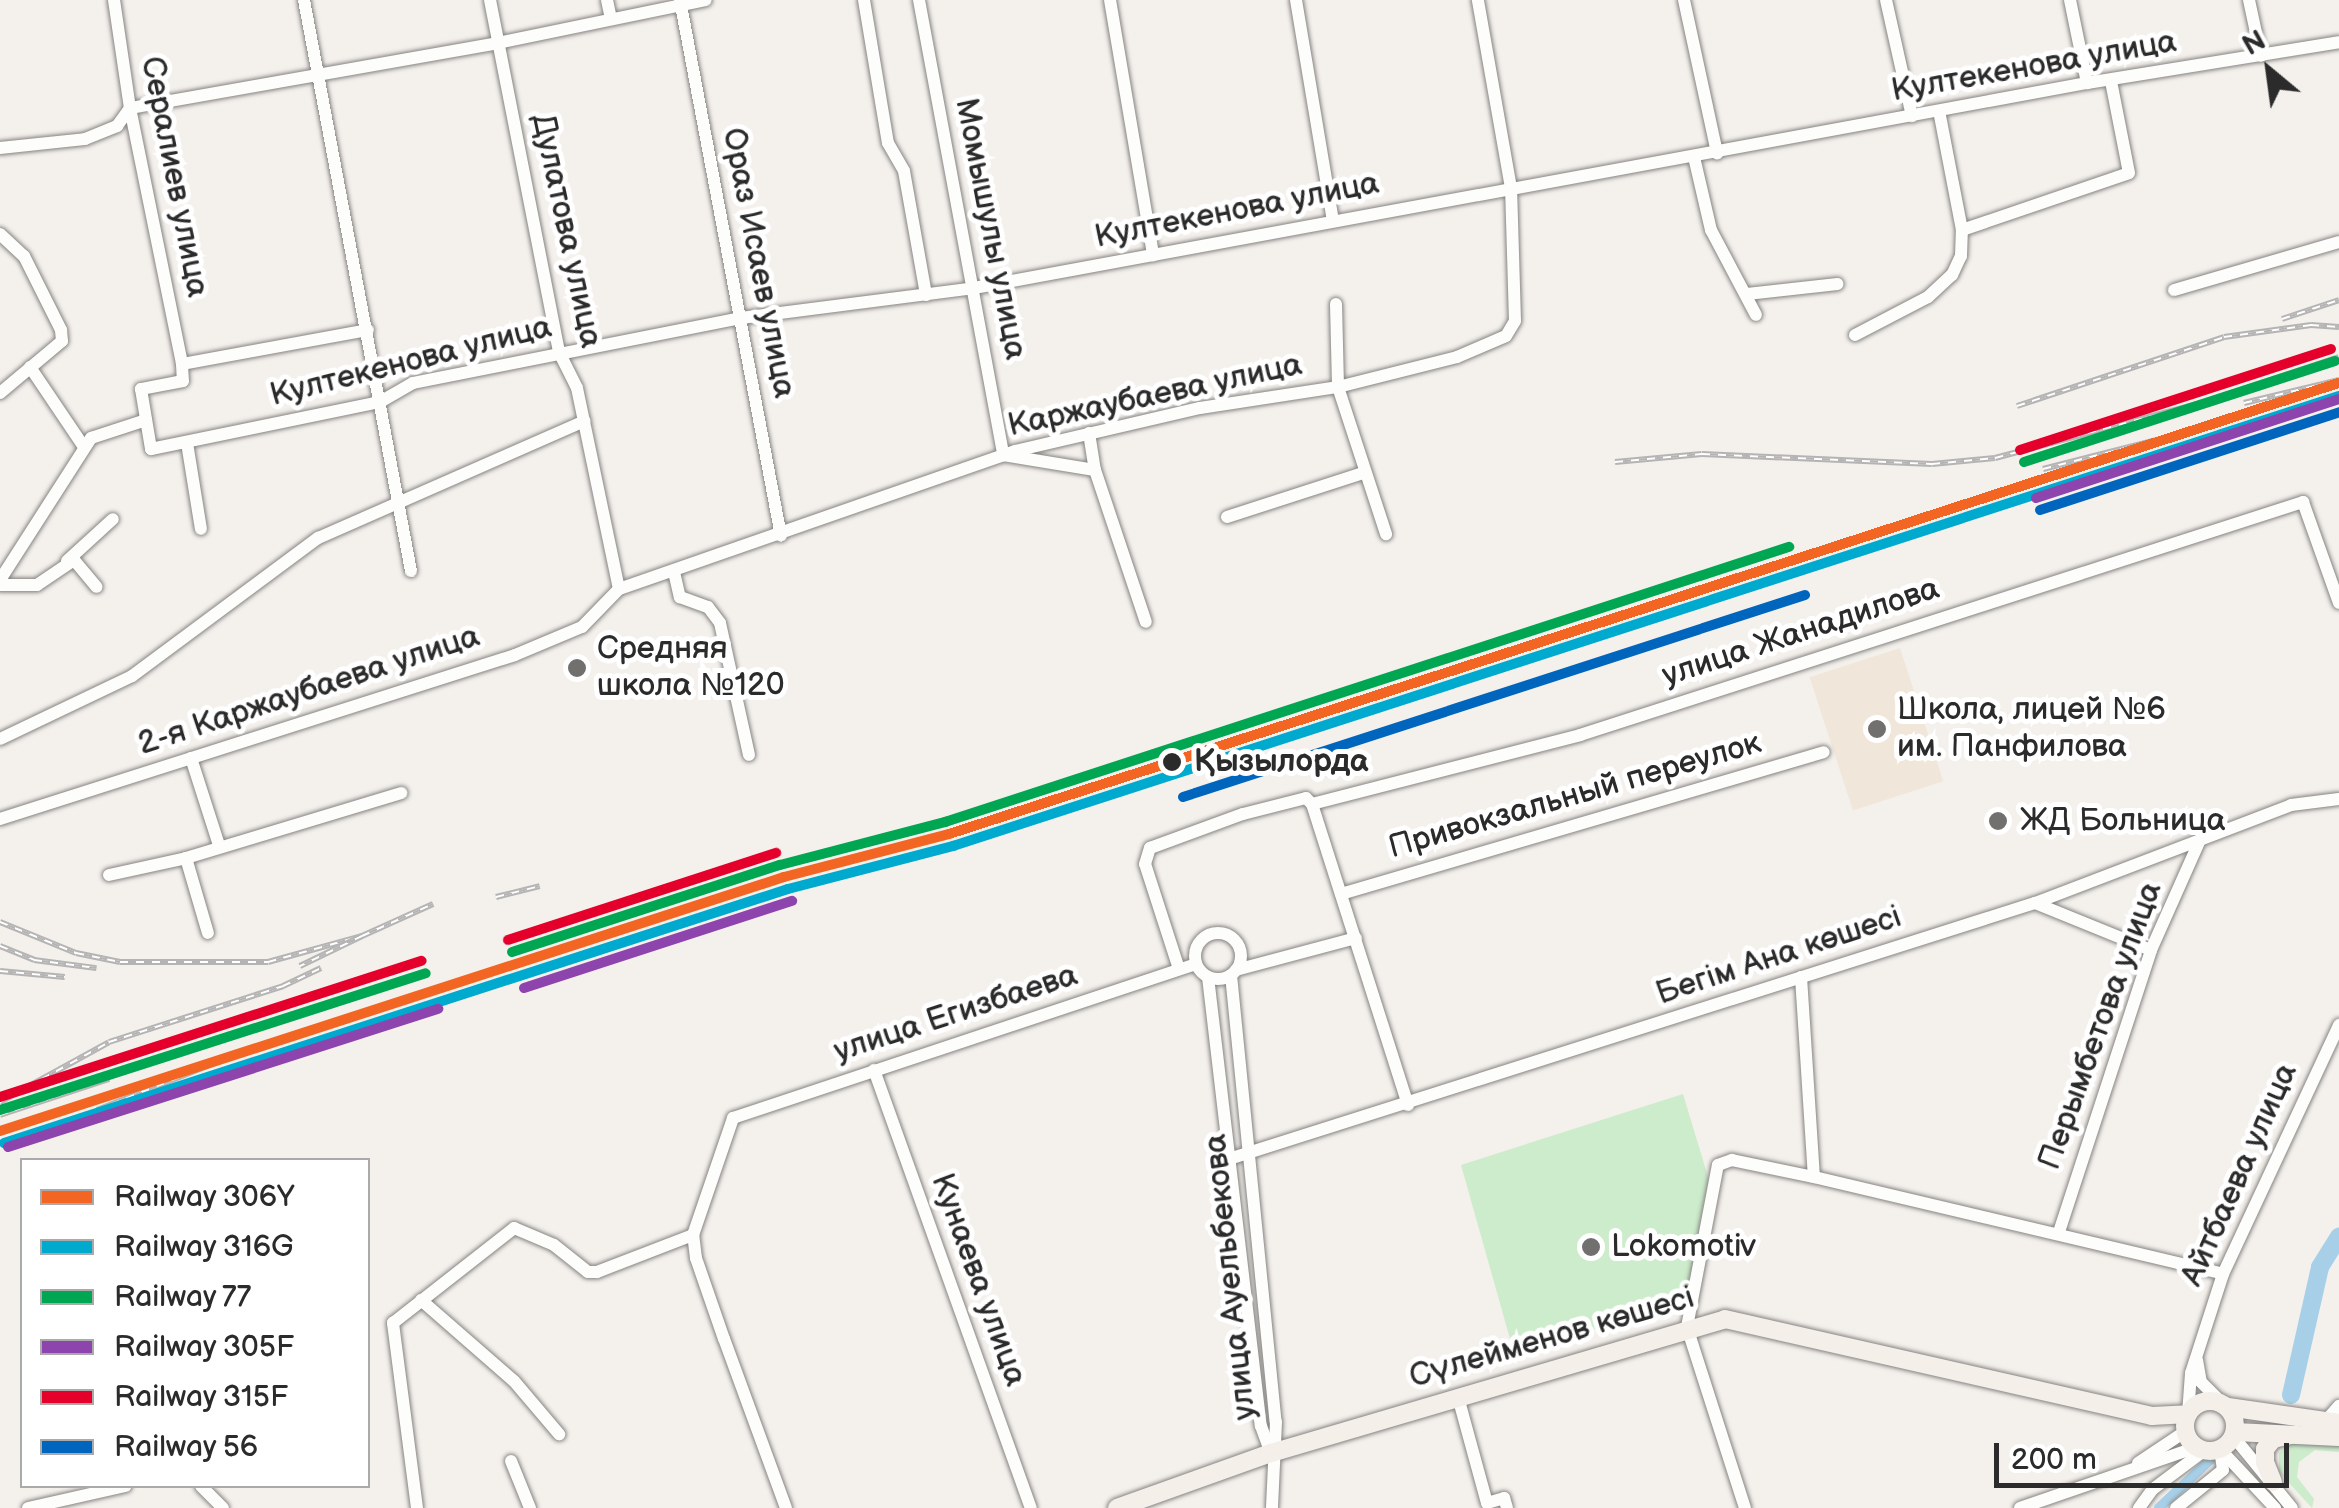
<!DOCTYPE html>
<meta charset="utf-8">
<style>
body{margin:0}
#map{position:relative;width:2339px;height:1508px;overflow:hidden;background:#f4f0ec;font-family:"Balsamiq Sans",sans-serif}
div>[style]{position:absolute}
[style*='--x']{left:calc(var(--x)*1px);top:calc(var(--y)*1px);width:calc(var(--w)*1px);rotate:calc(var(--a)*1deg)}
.built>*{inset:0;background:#f1e6da;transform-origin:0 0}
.green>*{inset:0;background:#cceccb}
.canal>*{height:10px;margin:-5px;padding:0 5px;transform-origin:5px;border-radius:5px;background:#a7d0e8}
.river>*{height:18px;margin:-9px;padding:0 9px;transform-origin:9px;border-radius:9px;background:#a7d0e8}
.roads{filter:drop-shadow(0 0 2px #858482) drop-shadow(0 0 2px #858482)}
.minor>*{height:12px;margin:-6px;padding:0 6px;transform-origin:6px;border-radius:6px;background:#fdfdfc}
.minor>.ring{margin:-6px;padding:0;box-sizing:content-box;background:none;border:12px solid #fdfdfc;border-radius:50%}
.major>*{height:18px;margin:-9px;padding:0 9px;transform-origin:9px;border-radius:9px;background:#f4efe9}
.major>.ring{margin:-9px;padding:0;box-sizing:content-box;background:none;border:18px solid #f4efe9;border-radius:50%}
.rail>*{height:6px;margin-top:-3px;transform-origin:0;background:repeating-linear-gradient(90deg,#fff 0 8px,#b5b4b4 0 16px);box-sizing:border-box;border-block:2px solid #b5b4b4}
.rail-1>*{height:10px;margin:-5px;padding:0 5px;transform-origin:5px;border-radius:5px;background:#f26522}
.rail-2>*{height:10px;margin:-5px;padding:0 5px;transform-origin:5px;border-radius:5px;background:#00a9ce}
.rail-3>*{height:10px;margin:-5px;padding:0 5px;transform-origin:5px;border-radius:5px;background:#00a651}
.rail-4>*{height:10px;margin:-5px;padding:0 5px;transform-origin:5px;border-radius:5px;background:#8e44ad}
.rail-5>*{height:10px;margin:-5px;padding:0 5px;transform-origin:5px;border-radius:5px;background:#e4002b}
.rail-6>*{height:10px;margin:-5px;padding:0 5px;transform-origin:5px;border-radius:5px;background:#0065bd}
.dots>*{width:28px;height:28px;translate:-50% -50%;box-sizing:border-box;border:5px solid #fff;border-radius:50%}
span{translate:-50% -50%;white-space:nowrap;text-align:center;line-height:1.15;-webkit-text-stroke:10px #fff;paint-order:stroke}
.street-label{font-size:32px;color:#2b2b2b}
.poi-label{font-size:32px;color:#2b2b2b}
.left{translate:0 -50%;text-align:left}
.stop-label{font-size:32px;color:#2b2b2b;font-weight:700}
.legend{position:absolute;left:20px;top:1158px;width:350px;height:330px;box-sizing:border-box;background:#fff;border:2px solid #aaa;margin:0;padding:12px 18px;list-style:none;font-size:30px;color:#2b2b2b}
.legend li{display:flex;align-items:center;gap:20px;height:50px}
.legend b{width:50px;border:2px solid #aaa}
.north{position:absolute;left:2219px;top:20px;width:100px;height:100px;-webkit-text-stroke:8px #fff;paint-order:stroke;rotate:331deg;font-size:28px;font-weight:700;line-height:40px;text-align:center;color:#2b2b2b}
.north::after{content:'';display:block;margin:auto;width:35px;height:45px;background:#2b2b2b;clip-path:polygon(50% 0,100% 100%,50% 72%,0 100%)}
.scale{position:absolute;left:1994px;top:1443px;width:295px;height:45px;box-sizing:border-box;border:5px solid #2b2b2b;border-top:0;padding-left:12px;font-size:30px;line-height:35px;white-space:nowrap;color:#2b2b2b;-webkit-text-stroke:8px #fff;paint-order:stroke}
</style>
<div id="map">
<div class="built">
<i style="left:1900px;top:648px;width:140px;height:95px;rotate:72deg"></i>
</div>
<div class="green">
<i style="clip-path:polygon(1683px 1094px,1712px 1190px,1683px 1304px,1514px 1353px,1461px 1165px)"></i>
<i style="clip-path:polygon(2293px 1441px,2339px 1443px,2339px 1452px,2315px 1450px,2299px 1462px,2297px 1477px,2314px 1499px,2312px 1508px,2279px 1472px,2279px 1453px)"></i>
</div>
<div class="canal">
<i style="--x:2159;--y:1508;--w:71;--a:-43.3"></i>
</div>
<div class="river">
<i style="--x:2291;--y:1395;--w:131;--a:-77.2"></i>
<i style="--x:2320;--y:1267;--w:36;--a:-58"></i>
</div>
<div class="roads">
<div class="minor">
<i style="--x:114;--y:0;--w:109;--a:81.6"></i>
<i style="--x:130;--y:108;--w:261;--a:78.5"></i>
<i style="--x:182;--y:364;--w:17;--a:87"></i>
<i style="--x:183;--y:381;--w:43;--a:169.2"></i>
<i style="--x:141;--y:389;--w:61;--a:80.5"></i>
<i style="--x:151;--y:449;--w:234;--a:-11.6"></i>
<i style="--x:380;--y:402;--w:38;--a:-30"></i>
<i style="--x:413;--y:383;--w:334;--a:-11.2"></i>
<i style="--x:741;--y:318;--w:235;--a:-7.3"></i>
<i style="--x:974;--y:288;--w:1132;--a:-10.44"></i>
<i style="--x:2087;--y:83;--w:255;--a:-9.2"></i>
<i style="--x:304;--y:0;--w:581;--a:79.39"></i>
<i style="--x:490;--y:0;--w:359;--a:78.9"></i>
<i style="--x:559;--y:352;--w:40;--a:63.4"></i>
<i style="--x:577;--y:388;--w:205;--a:78.2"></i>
<i style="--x:607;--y:0;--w:19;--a:78"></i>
<i style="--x:680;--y:0;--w:545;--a:79.33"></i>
<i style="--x:864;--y:0;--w:145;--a:80.5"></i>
<i style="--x:888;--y:143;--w:32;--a:60"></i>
<i style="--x:904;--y:171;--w:126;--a:79.9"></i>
<i style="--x:919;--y:0;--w:463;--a:79.5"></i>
<i style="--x:1003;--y:455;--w:93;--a:9.3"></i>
<i style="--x:1095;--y:470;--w:160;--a:71.5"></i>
<i style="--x:1110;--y:0;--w:259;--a:80.4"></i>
<i style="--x:1296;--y:0;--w:224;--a:80.5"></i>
<i style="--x:1684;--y:0;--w:157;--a:77.8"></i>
<i style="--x:1886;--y:0;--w:119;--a:77.4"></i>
<i style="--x:2070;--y:0;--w:85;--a:78.4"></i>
<i style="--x:2249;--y:0;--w:57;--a:77.9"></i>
<i style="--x:0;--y:148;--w:85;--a:-6"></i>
<i style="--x:85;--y:139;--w:35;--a:-22"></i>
<i style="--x:117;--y:126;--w:22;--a:-54"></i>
<i style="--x:130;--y:108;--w:374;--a:-10"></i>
<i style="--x:498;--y:43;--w:212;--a:-11.7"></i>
<i style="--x:1694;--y:157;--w:75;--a:76.9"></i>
<i style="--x:1711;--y:230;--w:96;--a:62.1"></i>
<i style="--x:1962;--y:230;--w:176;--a:-18.8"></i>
<i style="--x:2129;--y:173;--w:94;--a:-101.1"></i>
<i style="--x:0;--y:234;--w:33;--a:43"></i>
<i style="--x:24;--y:256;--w:83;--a:63.4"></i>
<i style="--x:61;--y:330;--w:11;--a:85"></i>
<i style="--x:62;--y:341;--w:81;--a:140"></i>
<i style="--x:2174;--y:290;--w:172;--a:-16.2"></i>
<i style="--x:1747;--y:294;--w:91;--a:-6.3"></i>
<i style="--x:1336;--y:304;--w:83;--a:88.6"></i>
<i style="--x:1338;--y:387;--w:155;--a:71.9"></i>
<i style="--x:1855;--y:335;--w:82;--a:-27.5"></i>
<i style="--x:1928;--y:297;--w:33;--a:-43"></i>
<i style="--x:1952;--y:275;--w:21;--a:-65"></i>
<i style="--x:1961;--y:256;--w:26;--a:-88"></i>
<i style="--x:1962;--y:230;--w:121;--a:-100.9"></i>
<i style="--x:182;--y:364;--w:189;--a:-10.4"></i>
<i style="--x:30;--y:367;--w:97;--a:56"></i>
<i style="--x:1089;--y:433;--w:37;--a:81"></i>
<i style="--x:187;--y:443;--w:87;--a:80.8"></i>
<i style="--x:1227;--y:517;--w:143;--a:-17.9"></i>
<i style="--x:67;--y:561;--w:62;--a:-42.4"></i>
<i style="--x:674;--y:572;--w:26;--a:77"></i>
<i style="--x:680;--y:597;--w:30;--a:20"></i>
<i style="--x:708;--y:607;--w:20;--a:53"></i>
<i style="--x:720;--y:623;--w:135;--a:77.6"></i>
<i style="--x:0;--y:580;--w:169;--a:-57.3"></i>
<i style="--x:91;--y:438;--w:58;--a:-18.1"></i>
<i style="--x:0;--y:585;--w:37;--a:0"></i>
<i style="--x:37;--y:585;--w:45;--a:-34"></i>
<i style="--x:74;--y:560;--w:35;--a:50"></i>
<i style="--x:619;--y:589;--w:419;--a:-19.2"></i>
<i style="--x:1015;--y:451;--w:190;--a:-13.1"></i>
<i style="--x:1200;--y:408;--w:140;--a:-8.7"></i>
<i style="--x:1338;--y:387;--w:123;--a:-14.1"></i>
<i style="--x:1457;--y:357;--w:53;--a:-23.2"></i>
<i style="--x:1506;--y:336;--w:17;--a:-59"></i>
<i style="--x:1515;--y:321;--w:133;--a:-91.7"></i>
<i style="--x:1511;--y:188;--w:191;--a:-100"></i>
<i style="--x:0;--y:739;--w:146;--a:-25.5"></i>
<i style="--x:132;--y:676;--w:232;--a:-36.6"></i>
<i style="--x:318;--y:538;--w:291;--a:-23.7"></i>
<i style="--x:191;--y:758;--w:91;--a:72.2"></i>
<i style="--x:1312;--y:804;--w:277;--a:-14.4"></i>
<i style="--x:1580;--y:735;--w:760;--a:-17.86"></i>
<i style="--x:2303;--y:502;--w:107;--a:70.4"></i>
<i style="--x:0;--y:819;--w:540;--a:-17.66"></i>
<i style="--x:515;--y:655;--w:73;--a:-22.7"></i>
<i style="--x:582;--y:627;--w:53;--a:-45.8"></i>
<i style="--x:186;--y:858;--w:78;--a:73.7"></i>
<i style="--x:109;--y:875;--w:79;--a:-12.4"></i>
<i style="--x:186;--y:858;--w:225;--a:-16.8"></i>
<i style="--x:1341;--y:894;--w:503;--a:-16.38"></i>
<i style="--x:2035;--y:903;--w:125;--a:22.1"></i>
<i class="ring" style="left:1195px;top:933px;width:34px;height:34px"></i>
<i style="--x:1179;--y:969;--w:110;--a:-107.9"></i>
<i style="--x:1145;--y:864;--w:17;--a:-73"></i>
<i style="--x:1150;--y:848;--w:99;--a:-20.1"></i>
<i style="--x:1243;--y:814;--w:65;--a:-14.3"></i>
<i style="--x:1306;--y:798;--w:8;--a:45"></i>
<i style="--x:1312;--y:804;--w:316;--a:72.3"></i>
<i style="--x:1236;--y:970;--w:124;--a:-14.9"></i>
<i style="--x:1231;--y:975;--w:449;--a:84.3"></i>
<i style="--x:1276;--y:1422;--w:86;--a:92.7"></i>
<i style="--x:1208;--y:977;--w:452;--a:83.3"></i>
<i style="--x:1261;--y:1426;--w:27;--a:70"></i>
<i style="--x:1801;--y:977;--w:200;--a:86.3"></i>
<i style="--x:874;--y:1070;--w:465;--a:70.3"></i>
<i style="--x:1232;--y:1158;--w:843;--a:-17.62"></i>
<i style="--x:2035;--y:903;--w:274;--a:-20.9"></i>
<i style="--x:2291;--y:805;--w:48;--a:-7.1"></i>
<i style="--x:2059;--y:1232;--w:297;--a:-71.9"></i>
<i style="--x:2151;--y:950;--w:120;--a:-66"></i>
<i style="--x:421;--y:1300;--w:123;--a:41.1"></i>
<i style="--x:514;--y:1381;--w:70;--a:49.7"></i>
<i style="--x:2197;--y:1360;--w:22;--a:80"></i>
<i style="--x:2201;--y:1382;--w:30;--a:45"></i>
<i style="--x:1458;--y:1397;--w:110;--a:74.7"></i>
<i style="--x:1487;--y:1503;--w:18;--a:-16"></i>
<i style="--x:1504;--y:1498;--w:10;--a:73"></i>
<i style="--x:2188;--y:1414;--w:41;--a:-85.8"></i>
<i style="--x:2191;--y:1373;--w:104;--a:-72.1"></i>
<i style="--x:2223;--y:1274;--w:275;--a:-65"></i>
<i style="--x:2324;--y:1423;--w:23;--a:-49"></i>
<i style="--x:2233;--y:1436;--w:93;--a:50.7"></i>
<i style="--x:2220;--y:1449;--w:81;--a:47"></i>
<i style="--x:511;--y:1461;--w:51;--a:68"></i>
<i style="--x:2138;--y:1463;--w:58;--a:-33.7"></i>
<i style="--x:201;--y:1486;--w:31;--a:45"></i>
<i style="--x:28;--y:1508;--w:100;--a:-12.7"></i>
<i style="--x:417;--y:1508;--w:187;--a:-97.4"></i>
<i style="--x:393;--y:1323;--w:154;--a:-38.1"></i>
<i style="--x:514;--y:1228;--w:43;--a:23"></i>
<i style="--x:554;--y:1245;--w:43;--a:38.5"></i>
<i style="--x:588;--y:1272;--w:9;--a:0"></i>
<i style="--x:597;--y:1272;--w:103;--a:-21.1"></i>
<i style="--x:786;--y:1508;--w:180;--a:-110.1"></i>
<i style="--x:724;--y:1339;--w:86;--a:-109.1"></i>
<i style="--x:696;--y:1258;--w:23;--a:-97"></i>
<i style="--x:693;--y:1235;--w:124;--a:-71.1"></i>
<i style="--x:733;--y:1118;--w:488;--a:-18.4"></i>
<i style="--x:1745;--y:1508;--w:190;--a:-107.8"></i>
<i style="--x:1687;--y:1327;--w:165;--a:-79.2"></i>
<i style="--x:1718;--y:1165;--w:15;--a:-20"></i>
<i style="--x:1732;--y:1160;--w:84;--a:11.7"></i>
<i style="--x:1814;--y:1177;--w:420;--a:13.3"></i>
<i style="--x:2020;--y:1508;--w:187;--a:-19"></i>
<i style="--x:2139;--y:1508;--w:24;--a:-54"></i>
<i style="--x:2153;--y:1489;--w:65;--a:-36.9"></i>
<i style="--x:2176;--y:1508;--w:60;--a:-39"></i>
<i style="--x:2223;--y:1470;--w:21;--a:-98"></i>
</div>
<div class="major">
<i class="ring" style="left:2185px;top:1401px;width:32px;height:32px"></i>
<i style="--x:2228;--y:1407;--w:112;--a:8.2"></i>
<i style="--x:2235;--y:1432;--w:104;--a:2.8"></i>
<i style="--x:2273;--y:1482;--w:22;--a:-112"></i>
<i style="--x:2265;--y:1462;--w:13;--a:-90"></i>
<i style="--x:2265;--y:1449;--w:13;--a:-51"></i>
<i style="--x:2273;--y:1439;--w:17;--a:-13"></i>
<i style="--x:1117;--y:1508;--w:164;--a:-19.7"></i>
<i style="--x:1271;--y:1453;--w:473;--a:-16.4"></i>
<i style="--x:1725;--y:1319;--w:438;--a:12.8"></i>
<i style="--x:2152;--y:1416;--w:36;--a:-3"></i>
</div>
</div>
<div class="rail">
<i style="--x:2282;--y:319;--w:60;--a:-18.4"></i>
<i style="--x:2244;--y:403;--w:98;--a:-13.6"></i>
<i style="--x:2017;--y:406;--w:218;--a:-18.4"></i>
<i style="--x:2224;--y:337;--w:88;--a:-7.9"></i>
<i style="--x:2311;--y:325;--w:28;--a:4"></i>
<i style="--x:1615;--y:462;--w:87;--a:-5.3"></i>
<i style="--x:1702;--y:454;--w:230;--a:2.5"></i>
<i style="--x:1932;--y:464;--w:63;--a:-5.4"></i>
<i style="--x:1995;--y:458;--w:216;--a:-15"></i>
<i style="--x:2204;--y:402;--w:142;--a:-18.4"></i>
<i style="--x:2043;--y:469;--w:166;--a:-14.3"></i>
<i style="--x:496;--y:897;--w:45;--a:-14"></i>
<i style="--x:0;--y:922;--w:82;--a:22.2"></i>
<i style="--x:76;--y:953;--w:45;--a:11.6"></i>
<i style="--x:120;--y:962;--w:148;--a:0"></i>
<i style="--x:268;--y:962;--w:98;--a:-15.5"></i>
<i style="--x:362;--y:936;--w:69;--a:154.2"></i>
<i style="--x:362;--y:936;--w:78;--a:-24.3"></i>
<i style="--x:0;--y:946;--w:37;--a:22"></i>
<i style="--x:34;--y:960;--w:63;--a:7.4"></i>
<i style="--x:0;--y:971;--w:65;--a:5.3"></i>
<i style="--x:0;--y:1102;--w:124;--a:-28.8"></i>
<i style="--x:109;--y:1042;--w:183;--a:-17.8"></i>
<i style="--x:283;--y:986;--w:42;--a:-25.3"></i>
<i style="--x:97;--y:1110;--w:140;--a:-21.8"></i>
<i style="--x:0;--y:1115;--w:115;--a:-18.3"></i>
</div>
<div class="rail-1">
<i style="--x:0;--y:1131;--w:824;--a:-17.95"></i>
<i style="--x:784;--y:877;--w:171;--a:-14.6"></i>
<i style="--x:949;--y:834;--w:1461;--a:-17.98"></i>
</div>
<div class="rail-2">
<i style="--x:4;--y:1143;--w:824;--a:-17.95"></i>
<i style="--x:788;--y:889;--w:171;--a:-14.6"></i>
<i style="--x:953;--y:846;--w:1457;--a:-17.99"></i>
</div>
<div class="rail-3">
<i style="--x:2024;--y:462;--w:327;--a:-18"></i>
<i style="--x:512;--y:952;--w:282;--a:-18"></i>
<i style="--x:780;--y:865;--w:171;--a:-14.6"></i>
<i style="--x:945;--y:822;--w:888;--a:-18.05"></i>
<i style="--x:0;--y:1110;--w:447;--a:-17.8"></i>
</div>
<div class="rail-4">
<i style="--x:2036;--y:498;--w:319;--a:-18.1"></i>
<i style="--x:524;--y:988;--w:282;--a:-18"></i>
<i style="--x:8;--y:1147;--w:452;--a:-17.8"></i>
</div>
<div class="rail-5">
<i style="--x:2020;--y:450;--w:327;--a:-18"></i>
<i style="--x:508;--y:940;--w:282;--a:-18"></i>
<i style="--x:0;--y:1097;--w:443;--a:-17.9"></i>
</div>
<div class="rail-6">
<i style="--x:2040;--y:510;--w:315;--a:-18.1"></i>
<i style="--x:1183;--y:797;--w:654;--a:-17.99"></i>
</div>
<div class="dots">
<i style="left:577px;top:668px;background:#71706f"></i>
<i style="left:1877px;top:729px;background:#71706f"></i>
<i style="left:1172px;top:762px;background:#2b2b2b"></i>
<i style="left:1998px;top:821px;background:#71706f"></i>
<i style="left:1591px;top:1247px;background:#71706f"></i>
</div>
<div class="street-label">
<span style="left:2034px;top:67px;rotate:-10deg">Култекенова улица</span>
<span style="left:174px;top:177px;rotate:79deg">Сералиев улица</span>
<span style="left:1237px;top:211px;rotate:-11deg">Култекенова улица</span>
<span style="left:990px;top:229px;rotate:79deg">Момышулы улица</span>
<span style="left:566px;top:231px;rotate:78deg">Дулатова улица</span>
<span style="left:758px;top:263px;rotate:79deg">Ораз Исаев улица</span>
<span style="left:411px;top:362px;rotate:-14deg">Култекенова улица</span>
<span style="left:1155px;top:396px;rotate:-12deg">Каржаубаева улица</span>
<span style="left:1801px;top:633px;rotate:-18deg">улица Жанадилова</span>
<span style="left:309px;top:691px;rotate:-18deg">2-я Каржаубаева улица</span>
<span style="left:1575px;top:796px;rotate:-16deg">Привокзальный переулок</span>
<span style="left:1779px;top:956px;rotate:-18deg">Бегім Ана көшесі</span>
<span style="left:956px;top:1014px;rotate:-18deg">улица Егизбаева</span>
<span style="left:2101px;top:1026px;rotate:-70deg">Перымбетова улица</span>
<span style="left:2240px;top:1175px;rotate:-66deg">Айтбаева улица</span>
<span style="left:1231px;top:1277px;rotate:-96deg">улица Ауельбекова</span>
<span style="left:978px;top:1280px;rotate:70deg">Кунаева улица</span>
<span style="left:1552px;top:1338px;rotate:-16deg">Сүлейменов көшесі</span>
</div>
<div class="poi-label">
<span class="left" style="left:597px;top:668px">Средняя<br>школа №120</span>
<span class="left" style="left:1897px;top:729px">Школа, лицей №6<br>им. Панфилова</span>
<span class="left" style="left:2020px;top:821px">ЖД Больница</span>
<span class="left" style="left:1611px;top:1247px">Lokomotiv</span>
</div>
<div class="stop-label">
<span class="left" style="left:1194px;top:762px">Қызылорда</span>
</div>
<ul class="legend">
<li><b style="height:12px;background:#f26522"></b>Railway 306Y</li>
<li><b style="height:12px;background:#00a9ce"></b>Railway 316G</li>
<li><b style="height:12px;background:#00a651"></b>Railway 77</li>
<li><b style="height:12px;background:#8e44ad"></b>Railway 305F</li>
<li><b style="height:12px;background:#e4002b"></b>Railway 315F</li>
<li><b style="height:12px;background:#0065bd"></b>Railway 56</li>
</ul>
<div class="north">N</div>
<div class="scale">200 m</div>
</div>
